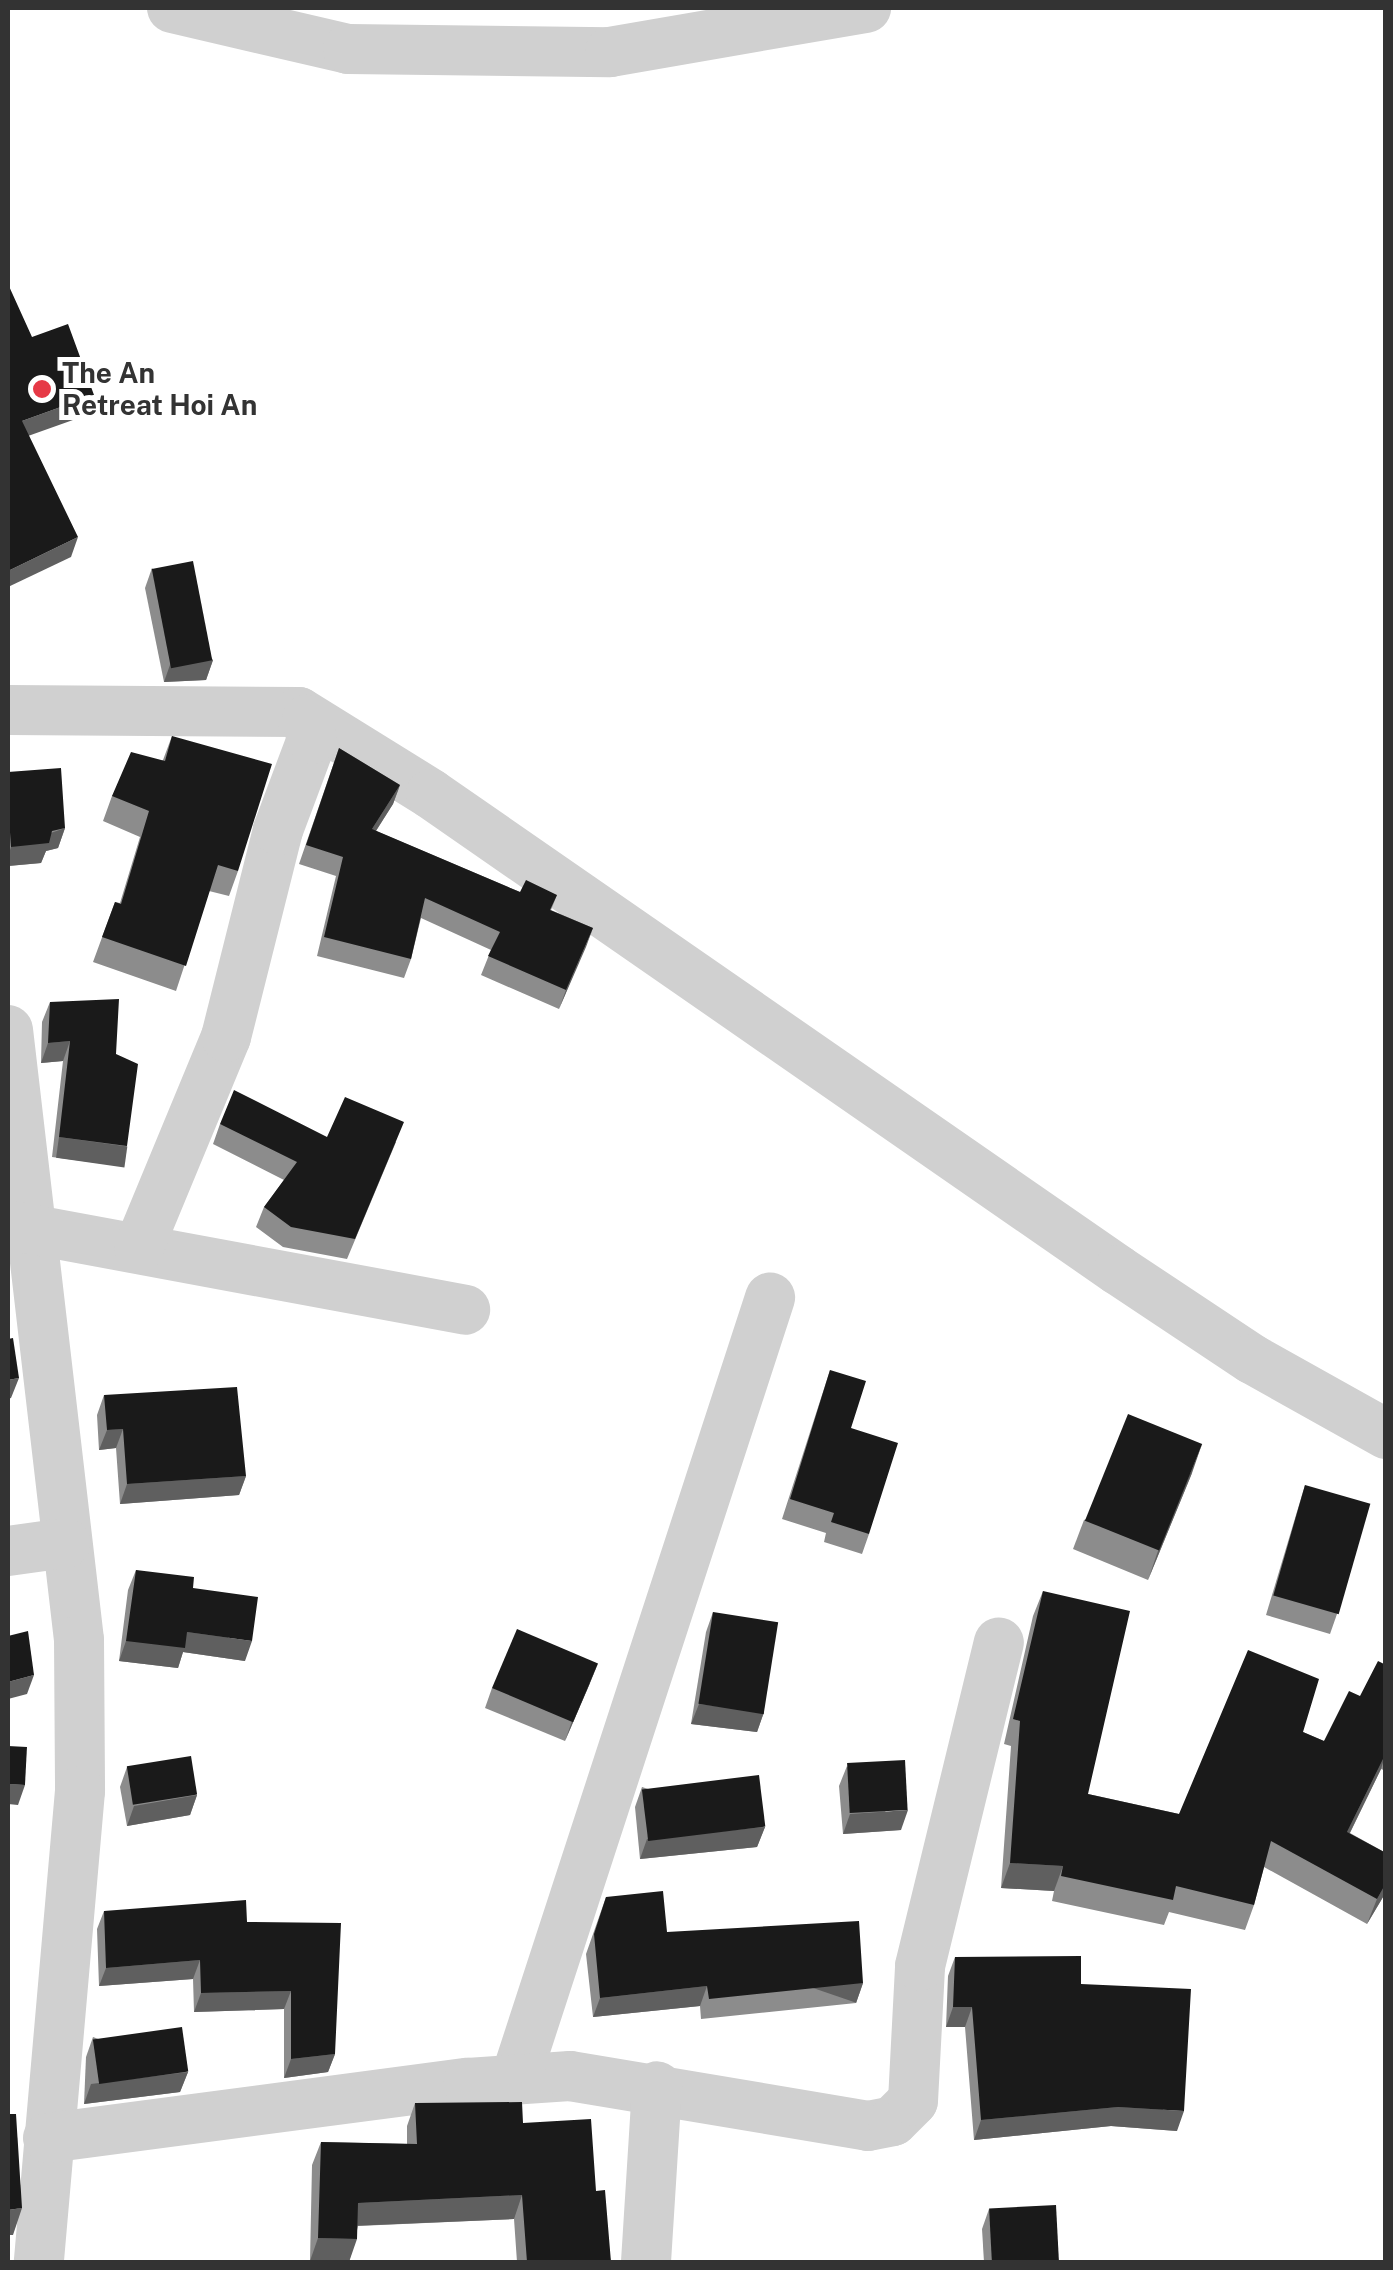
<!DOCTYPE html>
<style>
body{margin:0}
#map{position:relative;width:1393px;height:2270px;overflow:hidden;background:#fff;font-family:"Public Sans",sans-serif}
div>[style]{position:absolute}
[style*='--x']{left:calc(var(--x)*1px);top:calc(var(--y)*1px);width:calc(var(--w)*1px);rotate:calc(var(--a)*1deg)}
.street>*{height:50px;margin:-25px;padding:0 25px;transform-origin:25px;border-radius:25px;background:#d0d0d0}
.wall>*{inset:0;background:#8c8c8c}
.shaded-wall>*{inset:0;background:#5f5f5f;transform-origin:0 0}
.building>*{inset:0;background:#1a1a1a;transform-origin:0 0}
.dots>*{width:28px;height:28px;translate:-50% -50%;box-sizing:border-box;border:5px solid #fff;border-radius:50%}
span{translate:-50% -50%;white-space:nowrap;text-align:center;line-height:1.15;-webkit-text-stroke:10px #fff;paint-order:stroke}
.poi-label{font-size:28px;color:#333;font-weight:700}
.left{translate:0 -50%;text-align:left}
.frame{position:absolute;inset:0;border:10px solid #333;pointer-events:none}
</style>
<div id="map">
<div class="street">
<i style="--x:172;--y:8;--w:181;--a:13.1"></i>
<i style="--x:348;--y:49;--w:262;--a:0.7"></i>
<i style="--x:610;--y:52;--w:260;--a:-9.8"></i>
<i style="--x:8;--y:710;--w:291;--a:0.4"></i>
<i style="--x:299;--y:712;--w:155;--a:31.8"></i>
<i style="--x:431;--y:794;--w:836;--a:34.72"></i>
<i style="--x:1118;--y:1270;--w:161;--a:33.6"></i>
<i style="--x:1252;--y:1359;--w:154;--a:29.2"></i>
<i style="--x:8;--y:1030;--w:614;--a:83.36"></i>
<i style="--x:79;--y:1640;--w:151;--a:89.6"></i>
<i style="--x:80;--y:1791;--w:473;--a:95"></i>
<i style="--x:8;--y:1225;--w:465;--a:10.5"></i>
<i style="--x:139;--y:1247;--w:227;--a:-67.5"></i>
<i style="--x:226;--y:1037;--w:213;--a:-75.9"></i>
<i style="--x:278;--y:830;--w:97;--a:-69.5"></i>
<i style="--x:312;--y:739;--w:20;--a:-105"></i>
<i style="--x:8;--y:1551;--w:58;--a:-8"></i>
<i style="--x:515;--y:2080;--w:823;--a:-71.94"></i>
<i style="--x:48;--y:2138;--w:424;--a:-7.5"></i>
<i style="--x:468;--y:2083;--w:102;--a:-3.9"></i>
<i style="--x:570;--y:2076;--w:302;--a:9.5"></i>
<i style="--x:868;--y:2126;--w:25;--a:-11"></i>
<i style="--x:893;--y:2121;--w:28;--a:-45"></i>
<i style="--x:913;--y:2101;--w:135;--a:-87"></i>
<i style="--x:920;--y:1966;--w:333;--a:-76.3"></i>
<i style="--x:646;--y:2262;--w:176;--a:-86.4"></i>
</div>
<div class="wall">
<i style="clip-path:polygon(152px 568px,213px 660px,206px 680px,164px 682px,145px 588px)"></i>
<i style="clip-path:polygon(172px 736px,238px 871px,229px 896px,209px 891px,176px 991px,93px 962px,115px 902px,120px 903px,140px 837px,103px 821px,112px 796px,163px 760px)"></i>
<i style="clip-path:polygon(339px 748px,400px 785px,393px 804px,376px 831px,520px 892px,557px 895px,551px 910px,593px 928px,559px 1009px,481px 975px,491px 950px,421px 918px,411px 959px,404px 978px,317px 956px,336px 876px,299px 864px)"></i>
<i style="clip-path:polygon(8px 772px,65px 828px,58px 848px,46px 851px,41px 863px,8px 866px)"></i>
<i style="clip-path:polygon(50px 1002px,116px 1054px,127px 1146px,120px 1166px,52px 1157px,63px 1061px,41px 1063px,42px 1022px)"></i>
<i style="clip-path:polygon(220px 1124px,327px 1137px,396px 1142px,347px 1259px,283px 1247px,256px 1227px,264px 1207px,284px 1180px,213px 1144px)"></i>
<i style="clip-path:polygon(830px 1370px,851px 1428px,869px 1534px,862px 1554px,824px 1542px,826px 1533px,782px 1519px)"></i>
<i style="clip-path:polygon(104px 1395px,246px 1476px,239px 1495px,120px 1504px,116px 1448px,99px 1450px,97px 1415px)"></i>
<i style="clip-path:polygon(1192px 1473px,1148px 1580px,1073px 1549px,1084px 1520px)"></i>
<i style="clip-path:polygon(1305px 1485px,1337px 1614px,1330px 1634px,1266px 1615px)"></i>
<i style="clip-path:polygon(136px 1570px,193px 1588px,245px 1661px,183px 1652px,178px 1668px,119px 1661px,128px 1590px)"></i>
<i style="clip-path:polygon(1043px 1591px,1088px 1794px,1179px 1814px,1303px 1732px,1324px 1741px,1386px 1665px,1386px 1771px,1381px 1769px,1350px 1833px,1386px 1853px,1386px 1892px,1367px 1924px,1264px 1867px,1254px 1905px,1245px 1930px,1169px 1912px,1164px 1925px,1052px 1901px,1054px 1891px,1001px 1888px,1011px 1746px,1004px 1744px,1033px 1616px)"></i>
<i style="clip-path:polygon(713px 1612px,764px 1712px,757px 1732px,691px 1724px,706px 1632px)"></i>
<i style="clip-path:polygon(590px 1683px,565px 1741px,485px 1708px,492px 1688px)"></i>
<i style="clip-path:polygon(847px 1766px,901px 1830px,843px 1834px,839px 1786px)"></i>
<i style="clip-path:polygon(127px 1767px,197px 1795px,190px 1815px,127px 1826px,120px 1787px)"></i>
<i style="clip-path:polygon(642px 1787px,765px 1827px,757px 1847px,640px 1859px,635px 1807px)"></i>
<i style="clip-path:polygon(606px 1897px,667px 1932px,863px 1983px,856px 2003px,701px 2019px,700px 2006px,593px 2017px,586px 1954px)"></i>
<i style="clip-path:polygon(104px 1911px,247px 1922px,335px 2054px,328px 2072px,284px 2078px,284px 2009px,194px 2012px,193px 1979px,99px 1986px,97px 1929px)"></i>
<i style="clip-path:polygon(955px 1957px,1081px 1984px,1177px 2131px,1111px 2126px,974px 2140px,965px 2027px,946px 2027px,948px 1976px)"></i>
<i style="clip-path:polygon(93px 2037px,188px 2072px,180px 2092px,84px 2104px,86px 2057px)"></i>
<i style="clip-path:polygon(415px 2103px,523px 2123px,596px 2191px,611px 2262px,517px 2262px,514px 2219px,358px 2226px,349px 2262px,310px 2261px,312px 2165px,321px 2142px,407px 2144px,407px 2126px)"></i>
<i style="clip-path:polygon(989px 2209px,1059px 2262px,984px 2262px,982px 2229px)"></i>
</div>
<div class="shaded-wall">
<i style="clip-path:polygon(94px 395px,87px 415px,14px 441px,22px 421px)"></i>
<i style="clip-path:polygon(78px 537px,71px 557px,8px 587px,8px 571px)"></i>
<i style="clip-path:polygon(213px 660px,206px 680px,164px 682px,171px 662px)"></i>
<i style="clip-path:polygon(400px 785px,393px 804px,365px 848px,372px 829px)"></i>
<i style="clip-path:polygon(65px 828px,58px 848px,46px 851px,41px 863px,8px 866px,8px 856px,11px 847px)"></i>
<i style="clip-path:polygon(593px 928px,586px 947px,559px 1009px,566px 990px)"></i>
<i style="clip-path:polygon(70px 1041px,63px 1061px,41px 1063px,48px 1043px)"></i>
<i style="left:59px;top:1137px;width:69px;height:21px;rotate:8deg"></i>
<i style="clip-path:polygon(19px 1378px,11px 1398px,8px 1399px,8px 1380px)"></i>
<i style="clip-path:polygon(123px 1429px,116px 1448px,99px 1450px,107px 1430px)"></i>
<i style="clip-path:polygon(1202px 1444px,1192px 1473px,1148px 1580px,1158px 1551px)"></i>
<i style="clip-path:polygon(246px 1476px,239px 1495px,120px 1504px,127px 1484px)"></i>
<i style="clip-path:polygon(187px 1632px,252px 1641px,245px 1661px,183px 1652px,178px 1668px,119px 1661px,126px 1641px)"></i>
<i style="clip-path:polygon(598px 1663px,590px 1683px,565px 1741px,572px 1721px)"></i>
<i style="clip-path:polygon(34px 1675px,27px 1694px,8px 1699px,8px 1682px)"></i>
<i style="clip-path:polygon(699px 1704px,764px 1712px,757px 1732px,691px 1724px)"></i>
<i style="clip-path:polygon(1386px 1753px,1381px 1769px,1338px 1857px,1347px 1832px)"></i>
<i style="clip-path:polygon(8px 1784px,25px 1785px,18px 1805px,8px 1804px)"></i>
<i style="clip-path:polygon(197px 1795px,190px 1815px,127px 1826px,134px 1806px)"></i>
<i style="clip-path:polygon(908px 1810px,901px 1830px,843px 1834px,850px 1814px)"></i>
<i style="clip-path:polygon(765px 1827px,757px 1847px,640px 1859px,647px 1839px)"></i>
<i style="clip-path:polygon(1010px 1863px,1063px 1866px,1054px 1891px,1001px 1888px)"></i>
<i style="clip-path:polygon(1386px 1883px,1386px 1892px,1367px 1924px,1377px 1899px)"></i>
<i style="clip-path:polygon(200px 1960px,193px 1979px,99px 1986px,106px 1968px)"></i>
<i style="left:863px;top:1983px;width:21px;height:155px;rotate:109deg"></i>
<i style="clip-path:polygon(707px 1986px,700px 2006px,593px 2017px,600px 1998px)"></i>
<i style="clip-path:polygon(291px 1991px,284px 2009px,194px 2012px,201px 1993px)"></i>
<i style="clip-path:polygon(953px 2007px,972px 2007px,965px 2027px,946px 2027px)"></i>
<i style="clip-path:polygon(335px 2054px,328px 2072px,284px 2078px,291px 2059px)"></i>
<i style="clip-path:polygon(188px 2072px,180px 2092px,84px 2104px,91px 2084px)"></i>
<i style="clip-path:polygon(1118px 2107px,1184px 2111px,1177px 2131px,1111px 2126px,974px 2140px,981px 2120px)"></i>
<i style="clip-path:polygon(522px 2195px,514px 2219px,350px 2226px,358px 2203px)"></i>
<i style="clip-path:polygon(22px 2208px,13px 2235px,8px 2235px,8px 2210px)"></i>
<i style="clip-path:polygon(318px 2238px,357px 2239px,349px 2262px,310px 2261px)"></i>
</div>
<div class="building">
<i style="clip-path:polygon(8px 284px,32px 337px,68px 324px,94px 395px,22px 421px,78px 537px,8px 571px)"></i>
<i style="left:193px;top:561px;width:101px;height:42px;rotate:79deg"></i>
<i style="clip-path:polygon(172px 736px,272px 764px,238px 871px,218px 865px,186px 966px,102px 937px,115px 902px,121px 904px,149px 811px,112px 796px,131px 752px,165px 761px)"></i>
<i style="clip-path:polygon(339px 748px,400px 785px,372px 829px,520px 892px,526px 880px,557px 895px,550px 910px,593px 928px,566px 990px,488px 956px,500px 932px,425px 898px,411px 959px,324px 937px,343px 857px,306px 845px)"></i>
<i style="clip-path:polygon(61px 768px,65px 828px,52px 831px,49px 843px,11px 847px,8px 803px,8px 772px)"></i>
<i style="clip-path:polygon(119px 999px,116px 1054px,138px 1064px,127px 1146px,59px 1137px,70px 1041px,48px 1043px,50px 1002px)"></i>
<i style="clip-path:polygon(234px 1090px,327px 1137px,345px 1097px,404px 1122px,355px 1239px,291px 1227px,264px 1207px,297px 1162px,220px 1124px)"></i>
<i style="clip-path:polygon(13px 1338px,19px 1378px,8px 1380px,8px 1339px)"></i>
<i style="clip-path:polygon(830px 1370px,866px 1381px,851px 1428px,898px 1443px,869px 1534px,831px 1522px,834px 1513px,790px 1499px)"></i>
<i style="clip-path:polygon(237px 1387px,246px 1476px,127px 1484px,123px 1429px,107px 1430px,104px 1395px)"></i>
<i style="left:1128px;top:1414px;width:80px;height:115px;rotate:22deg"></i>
<i style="left:1305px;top:1485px;width:68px;height:115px;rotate:16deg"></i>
<i style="clip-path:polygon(136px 1570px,194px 1577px,193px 1588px,258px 1597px,252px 1641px,187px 1632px,185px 1648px,126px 1641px)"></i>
<i style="clip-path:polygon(1043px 1591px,1130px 1611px,1088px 1794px,1179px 1814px,1248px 1650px,1319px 1679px,1303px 1732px,1324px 1741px,1349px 1691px,1360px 1696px,1378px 1661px,1386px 1665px,1386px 1753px,1347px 1832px,1386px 1853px,1386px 1883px,1377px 1899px,1271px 1841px,1254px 1905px,1176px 1886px,1173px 1900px,1061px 1876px,1063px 1866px,1010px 1863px,1020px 1721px,1013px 1719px)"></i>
<i style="left:713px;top:1612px;width:66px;height:93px;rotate:9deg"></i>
<i style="left:517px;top:1629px;width:88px;height:64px;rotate:23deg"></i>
<i style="clip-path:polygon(28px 1631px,34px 1675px,8px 1682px,8px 1636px)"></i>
<i style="left:8px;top:1746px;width:19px;height:38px;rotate:3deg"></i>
<i style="left:191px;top:1756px;width:39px;height:65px;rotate:81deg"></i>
<i style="left:905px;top:1760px;width:50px;height:58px;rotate:87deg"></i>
<i style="left:759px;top:1775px;width:52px;height:118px;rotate:83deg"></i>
<i style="clip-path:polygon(663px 1891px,667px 1932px,859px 1921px,863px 1983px,709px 1999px,707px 1986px,600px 1998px,594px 1934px,606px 1897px)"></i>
<i style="clip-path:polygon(246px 1900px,247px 1922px,341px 1923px,335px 2054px,291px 2059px,291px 1991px,201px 1993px,200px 1960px,106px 1968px,104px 1911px)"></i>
<i style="clip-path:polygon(8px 1935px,9px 1973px,8px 1985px)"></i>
<i style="clip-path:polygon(1081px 1956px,1081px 1984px,1191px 1989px,1184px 2111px,1118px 2107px,981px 2120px,972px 2007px,953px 2007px,955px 1957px)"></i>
<i style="left:182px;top:2027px;width:45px;height:90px;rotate:82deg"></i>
<i style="clip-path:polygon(522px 2102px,523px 2123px,591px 2119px,596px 2191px,605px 2190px,611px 2262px,527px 2262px,522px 2195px,358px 2203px,357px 2239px,318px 2238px,321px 2142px,417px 2144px,415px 2103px)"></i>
<i style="clip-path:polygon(8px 2114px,16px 2114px,22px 2208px,8px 2210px)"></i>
<i style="left:1056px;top:2205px;width:57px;height:67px;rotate:87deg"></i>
</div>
<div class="dots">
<i style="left:42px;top:389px;background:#e63946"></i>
</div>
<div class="poi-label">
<span class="left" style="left:62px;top:389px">The An<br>Retreat Hoi An</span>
</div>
<div class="frame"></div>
</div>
